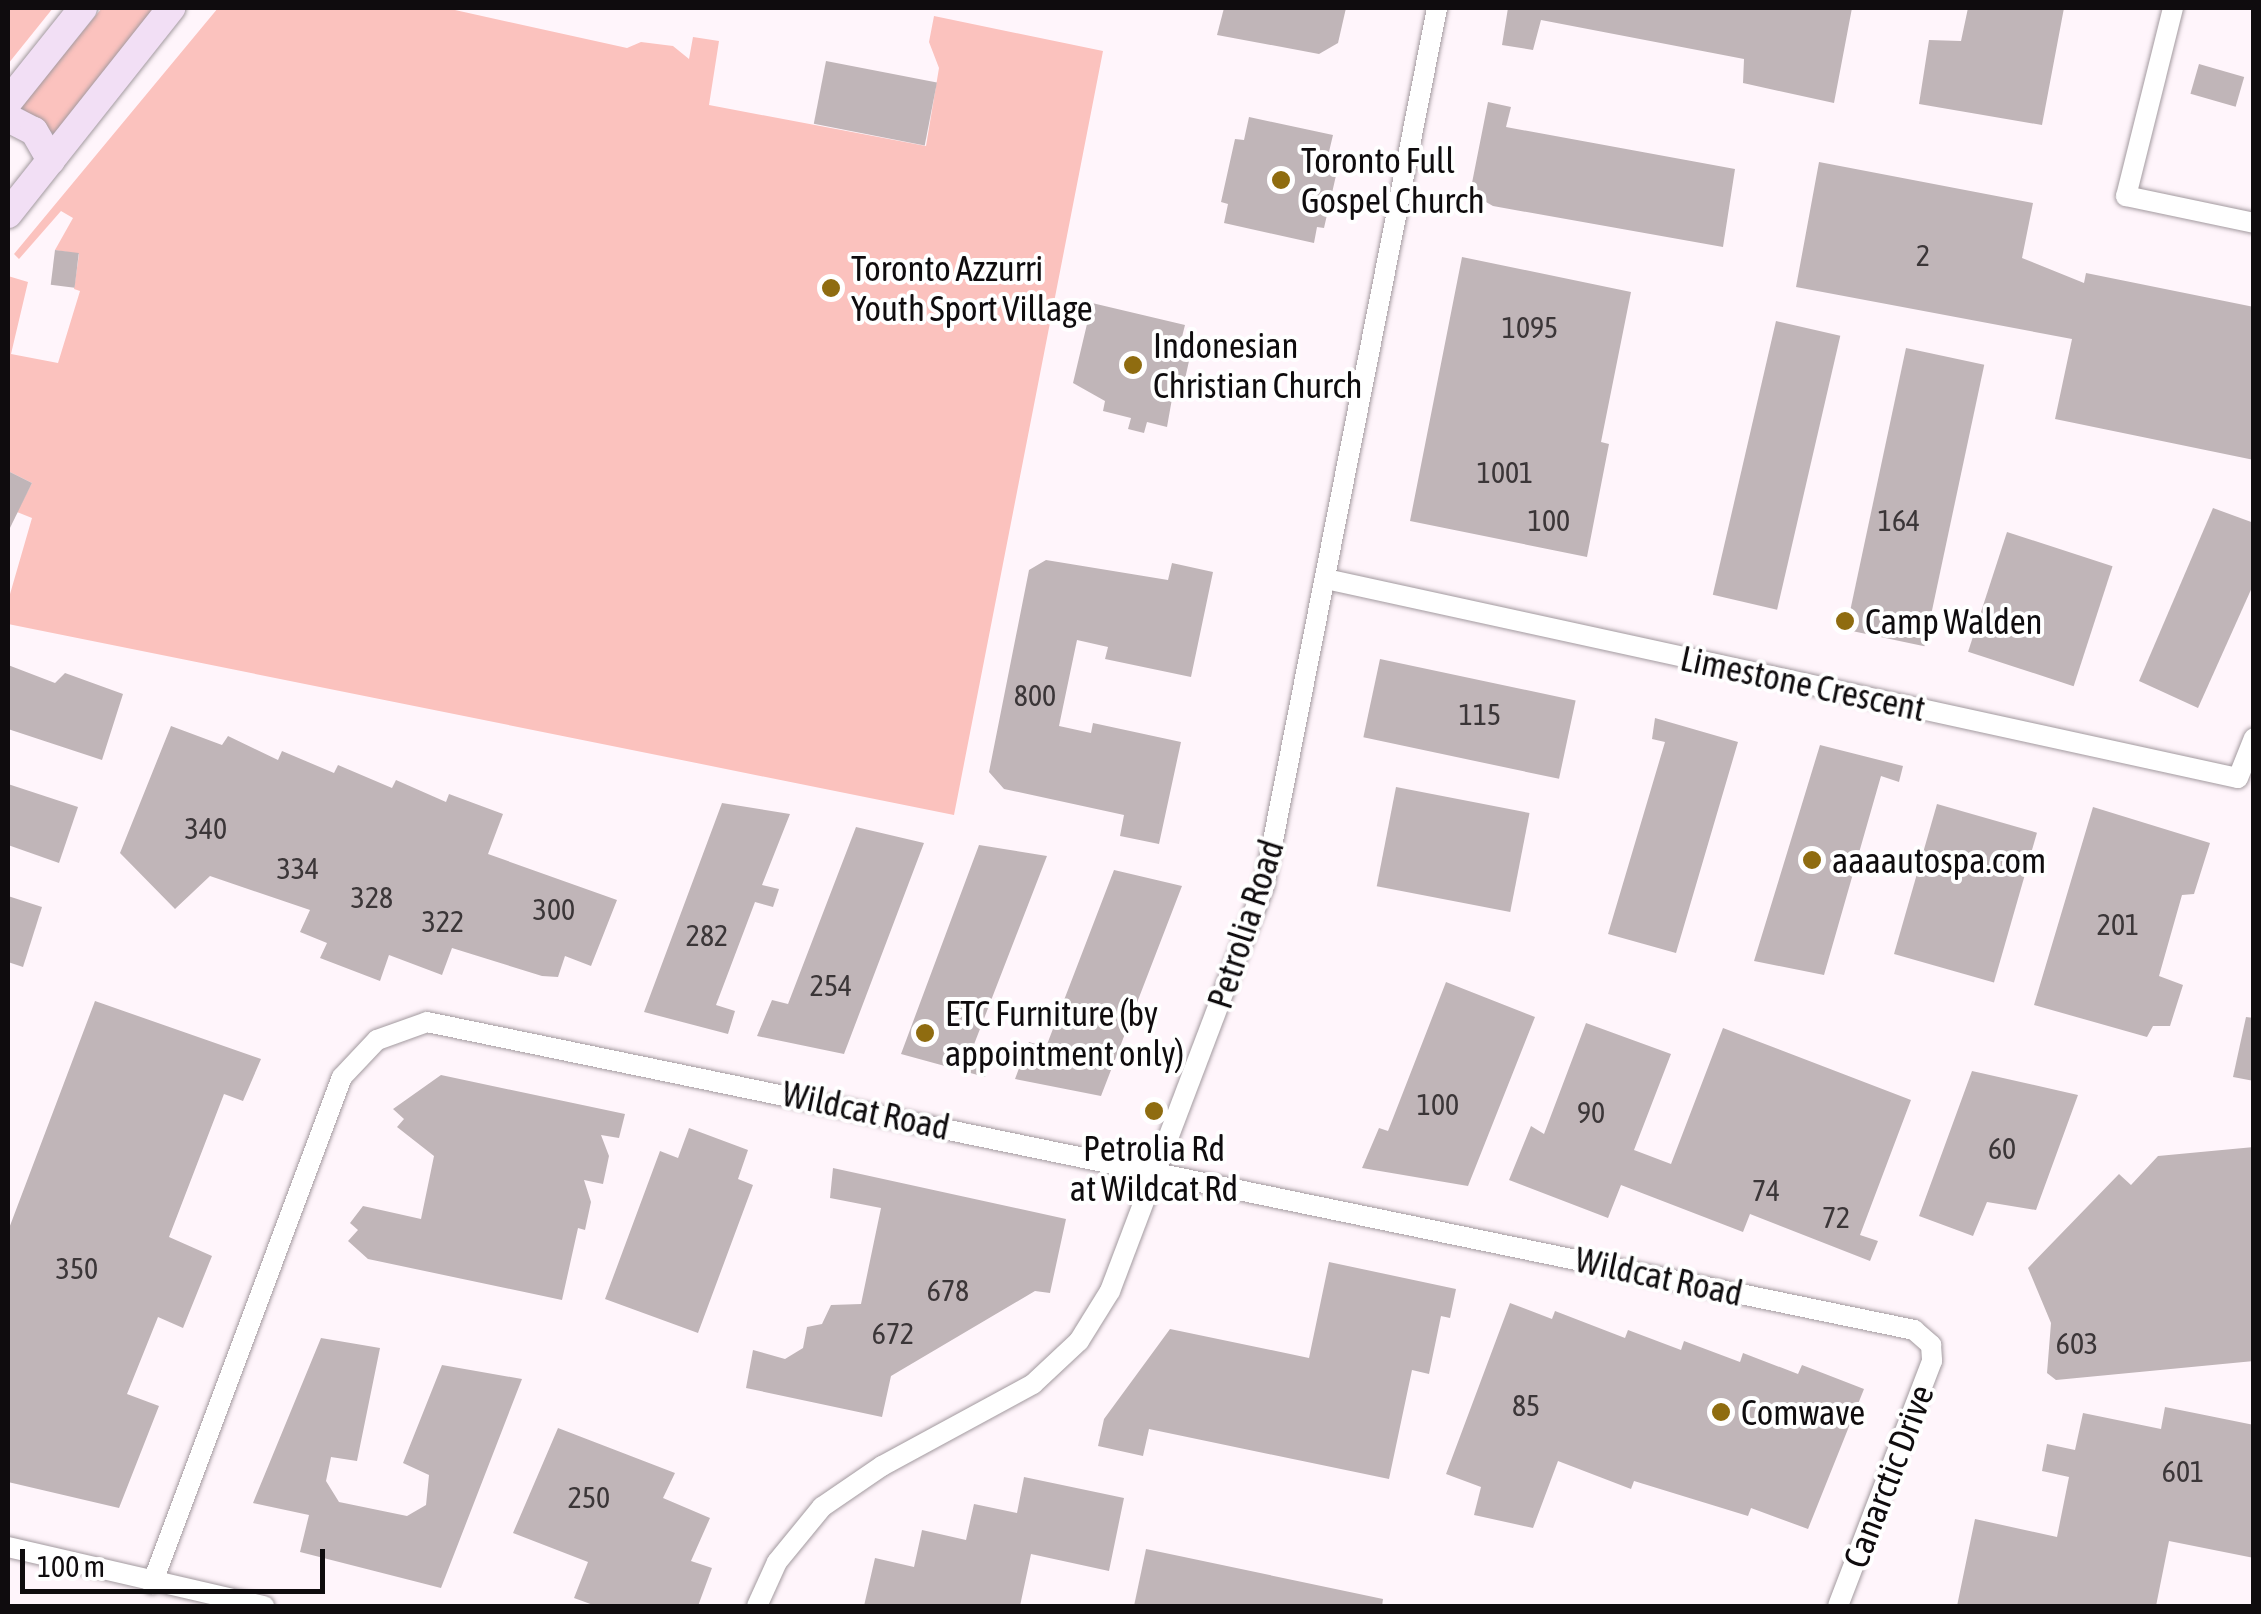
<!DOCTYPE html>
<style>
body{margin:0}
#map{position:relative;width:2261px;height:1614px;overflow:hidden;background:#fff5fb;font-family:"Asap Condensed",sans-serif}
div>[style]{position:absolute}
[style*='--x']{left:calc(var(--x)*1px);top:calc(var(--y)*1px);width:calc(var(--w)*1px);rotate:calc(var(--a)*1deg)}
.green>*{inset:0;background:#fbc2be}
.building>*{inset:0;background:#c0b5b8;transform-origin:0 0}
.roads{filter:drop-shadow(0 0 2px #a39a9f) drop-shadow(0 0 2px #a39a9f)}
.minor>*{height:20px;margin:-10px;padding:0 10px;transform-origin:10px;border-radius:10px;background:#fff}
.secondary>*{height:28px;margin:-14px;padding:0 14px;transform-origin:14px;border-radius:14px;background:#f2dff5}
.dots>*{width:28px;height:28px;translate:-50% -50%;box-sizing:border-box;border:5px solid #fff;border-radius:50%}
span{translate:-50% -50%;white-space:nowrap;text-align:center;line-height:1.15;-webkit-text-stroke:8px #fff;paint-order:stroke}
.number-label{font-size:30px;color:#3b3638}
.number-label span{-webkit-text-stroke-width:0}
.poi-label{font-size:35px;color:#0f0c0e}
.left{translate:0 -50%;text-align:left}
.street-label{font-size:35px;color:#0f0c0e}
.frame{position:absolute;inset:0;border:10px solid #0f0c0e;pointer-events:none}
.scale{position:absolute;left:20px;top:1549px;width:305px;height:45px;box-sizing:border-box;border:5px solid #0f0c0e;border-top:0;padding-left:12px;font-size:30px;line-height:35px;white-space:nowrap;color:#0f0c0e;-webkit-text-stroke:8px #fff;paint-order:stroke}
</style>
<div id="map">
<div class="green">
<i style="clip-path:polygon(8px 8px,53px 8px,8px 64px)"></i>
<i style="clip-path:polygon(102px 8px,157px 8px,54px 134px,20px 107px)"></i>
<i style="clip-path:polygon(218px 8px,446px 8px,627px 48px,641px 42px,673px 46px,689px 59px,693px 37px,719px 41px,709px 105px,926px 146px,939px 68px,929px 42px,934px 16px,1103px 51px,954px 815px,8px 624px,8px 601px,32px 518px,17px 512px,32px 483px,8px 471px,8px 276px,28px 282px,11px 354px,58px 363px,80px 291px,74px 289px,79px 254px,55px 250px,73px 218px,61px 211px,19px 259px,14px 254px)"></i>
</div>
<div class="building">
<i style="clip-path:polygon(1224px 8px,1346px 8px,1338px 43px,1319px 54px,1217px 35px)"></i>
<i style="clip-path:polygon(1508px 8px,1852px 8px,1834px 103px,1743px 83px,1744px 59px,1541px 20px,1533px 50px,1502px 45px)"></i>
<i style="clip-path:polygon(1968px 8px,2064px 8px,2042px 125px,1919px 104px,1929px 40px,1961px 41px)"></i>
<i style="left:826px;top:61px;width:113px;height:64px;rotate:11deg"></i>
<i style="left:2199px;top:64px;width:47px;height:31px;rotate:16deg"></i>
<i style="clip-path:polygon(1488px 102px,1511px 107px,1506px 127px,1735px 169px,1723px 247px,1493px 206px,1470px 193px)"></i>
<i style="clip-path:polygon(1249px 117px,1333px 135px,1328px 156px,1340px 158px,1324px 228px,1317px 227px,1314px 243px,1224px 223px,1228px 204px,1221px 202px,1235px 139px,1244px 140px)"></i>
<i style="clip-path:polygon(1819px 162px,2033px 203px,2022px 258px,2084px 283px,2086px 273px,2254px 307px,2254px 460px,2055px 419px,2072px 339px,1796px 287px)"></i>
<i style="left:55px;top:250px;width:24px;height:35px;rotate:7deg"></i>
<i style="clip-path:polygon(1462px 257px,1631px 292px,1601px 442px,1609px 444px,1587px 557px,1410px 521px)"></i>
<i style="clip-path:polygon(1092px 303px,1185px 325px,1179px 349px,1191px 352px,1185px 379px,1176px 376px,1167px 427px,1147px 422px,1144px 433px,1128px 429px,1131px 418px,1103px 411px,1105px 401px,1073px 383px)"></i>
<i style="left:1776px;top:321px;width:66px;height:281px;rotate:13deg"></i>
<i style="left:1906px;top:348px;width:80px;height:288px;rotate:12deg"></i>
<i style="clip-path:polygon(8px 471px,32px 483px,8px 532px)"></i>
<i style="clip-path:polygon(2213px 508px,2254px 523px,2254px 583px,2198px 708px,2139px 681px)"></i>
<i style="left:2007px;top:532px;width:111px;height:126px;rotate:18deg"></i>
<i style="clip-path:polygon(1046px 560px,1168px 580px,1172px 563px,1213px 572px,1191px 677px,1105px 659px,1108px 647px,1077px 640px,1059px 726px,1091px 733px,1093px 723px,1181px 742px,1159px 844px,1120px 836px,1124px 815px,1004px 789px,989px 772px,1029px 570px)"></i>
<i style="left:1380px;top:659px;width:200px;height:80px;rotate:12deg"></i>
<i style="clip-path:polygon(8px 665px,55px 683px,65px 673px,123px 694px,102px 760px,8px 729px)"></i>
<i style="clip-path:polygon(1655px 718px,1738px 742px,1676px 953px,1608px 934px,1665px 742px,1652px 739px)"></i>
<i style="clip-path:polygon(171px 726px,222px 745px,228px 736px,278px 760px,282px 751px,334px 773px,338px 765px,392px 788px,396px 780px,446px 802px,449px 794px,503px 814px,488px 854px,617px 900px,591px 966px,565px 956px,558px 977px,542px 976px,452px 948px,442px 975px,389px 955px,380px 981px,320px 958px,327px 943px,300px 932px,310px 910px,210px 876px,175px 909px,120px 853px)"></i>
<i style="clip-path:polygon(1820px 745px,1903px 766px,1899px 782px,1881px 776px,1824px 975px,1754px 961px)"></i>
<i style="clip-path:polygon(8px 784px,78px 807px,59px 863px,8px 845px)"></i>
<i style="left:1396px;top:787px;width:136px;height:101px;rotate:11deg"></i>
<i style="clip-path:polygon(722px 803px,790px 814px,762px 885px,779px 889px,773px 907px,755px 902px,716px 1005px,735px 1011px,728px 1034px,644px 1012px)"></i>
<i style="left:1937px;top:804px;width:104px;height:156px;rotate:16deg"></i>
<i style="clip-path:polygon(2093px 807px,2210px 843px,2194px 894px,2182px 895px,2159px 976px,2183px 985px,2170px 1026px,2153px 1026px,2147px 1037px,2034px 1005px)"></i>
<i style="clip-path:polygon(856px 827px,924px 843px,844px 1054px,757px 1036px,772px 1000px,788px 1004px)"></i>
<i style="clip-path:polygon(979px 845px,1047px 856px,973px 1047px,992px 1054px,985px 1077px,901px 1054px)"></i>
<i style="clip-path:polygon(1114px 870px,1182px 886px,1101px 1096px,1015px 1079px,1029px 1042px,1046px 1047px)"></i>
<i style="clip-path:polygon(8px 896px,42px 907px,23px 967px,8px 962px)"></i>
<i style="clip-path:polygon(1446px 982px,1535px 1017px,1468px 1186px,1362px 1168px,1379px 1128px,1388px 1131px)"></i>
<i style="clip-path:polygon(95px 1001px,261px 1059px,243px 1101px,224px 1094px,169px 1237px,212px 1256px,183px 1328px,158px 1317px,127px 1394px,159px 1406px,119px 1508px,8px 1482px,8px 1231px)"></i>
<i style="clip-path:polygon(2246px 1017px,2254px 1018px,2254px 1081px,2233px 1077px)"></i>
<i style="clip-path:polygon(1586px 1023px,1671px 1054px,1634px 1150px,1671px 1164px,1723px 1028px,1911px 1100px,1860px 1235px,1878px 1241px,1870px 1261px,1750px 1214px,1743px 1232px,1621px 1185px,1608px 1218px,1509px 1180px,1531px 1126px,1544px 1134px)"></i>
<i style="clip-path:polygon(1972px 1071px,2078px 1095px,2036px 1210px,1987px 1202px,1973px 1236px,1919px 1216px)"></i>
<i style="clip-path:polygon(441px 1075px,625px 1114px,619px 1138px,601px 1135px,609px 1156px,603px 1184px,584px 1180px,591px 1202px,585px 1230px,578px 1228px,562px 1300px,368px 1259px,348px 1241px,358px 1230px,350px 1223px,363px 1206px,421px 1219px,434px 1156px,397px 1127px,404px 1119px,393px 1109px)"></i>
<i style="clip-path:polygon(689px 1128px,748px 1150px,738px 1179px,753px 1185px,698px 1333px,605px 1299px,660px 1151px,678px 1158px)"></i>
<i style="clip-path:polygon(2254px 1147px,2254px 1361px,2056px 1380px,2047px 1373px,2051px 1323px,2028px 1268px,2119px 1174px,2131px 1185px,2158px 1156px)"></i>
<i style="clip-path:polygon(833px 1168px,1066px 1219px,1050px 1293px,1035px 1291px,891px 1376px,882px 1417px,746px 1388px,753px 1350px,785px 1359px,803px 1348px,807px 1327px,822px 1324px,831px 1305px,861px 1304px,881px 1208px,830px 1198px)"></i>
<i style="clip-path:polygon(1329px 1262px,1456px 1289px,1450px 1318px,1441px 1316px,1429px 1374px,1412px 1370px,1389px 1479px,1149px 1429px,1143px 1456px,1098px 1446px,1104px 1419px,1170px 1329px,1309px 1358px)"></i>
<i style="clip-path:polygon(1510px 1303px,1552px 1319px,1555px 1311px,1625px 1338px,1628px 1330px,1681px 1350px,1684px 1341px,1740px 1362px,1743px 1353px,1798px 1374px,1802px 1365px,1864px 1389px,1808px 1529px,1751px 1508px,1748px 1516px,1634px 1481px,1631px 1489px,1558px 1461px,1533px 1528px,1474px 1515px,1481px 1487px,1446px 1474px)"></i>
<i style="clip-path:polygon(321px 1338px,380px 1348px,357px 1461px,331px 1457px,326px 1481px,339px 1502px,407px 1516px,426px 1505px,429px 1475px,403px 1463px,442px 1365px,522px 1379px,441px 1588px,300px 1552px,309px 1515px,253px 1503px)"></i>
<i style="clip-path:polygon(2165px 1407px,2254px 1425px,2254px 1558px,2169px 1541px,2156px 1606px,1957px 1606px,1975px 1519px,2057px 1537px,2069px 1477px,2042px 1471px,2047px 1444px,2075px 1450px,2083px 1413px,2161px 1429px)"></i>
<i style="clip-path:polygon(558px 1428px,675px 1473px,663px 1498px,710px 1518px,691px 1561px,712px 1568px,698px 1606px,596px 1606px,574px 1598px,588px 1562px,513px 1533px)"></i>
<i style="clip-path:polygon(1024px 1477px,1124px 1498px,1109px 1571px,1031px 1554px,1020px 1606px,864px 1606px,875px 1558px,914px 1567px,922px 1530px,966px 1540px,974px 1504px,1017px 1513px)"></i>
<i style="clip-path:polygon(1146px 1549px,1383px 1599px,1382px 1606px,1134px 1606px)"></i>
</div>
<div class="roads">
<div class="minor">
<i style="--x:2173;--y:8;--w:194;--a:104"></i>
<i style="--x:2126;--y:196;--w:131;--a:11.9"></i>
<i style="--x:1326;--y:579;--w:933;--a:12.31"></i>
<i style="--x:2238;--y:778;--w:43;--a:-68.2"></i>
<i style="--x:8;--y:1547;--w:263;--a:13"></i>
<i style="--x:152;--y:1584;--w:541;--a:-69.46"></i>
<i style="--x:342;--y:1077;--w:51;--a:-46.6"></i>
<i style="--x:377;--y:1040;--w:53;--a:-19.8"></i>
<i style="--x:427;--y:1022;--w:1519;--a:11.7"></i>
<i style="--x:1914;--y:1330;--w:23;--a:41"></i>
<i style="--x:1931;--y:1345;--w:16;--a:86"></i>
<i style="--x:1932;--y:1361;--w:262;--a:111"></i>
<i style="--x:757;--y:1606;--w:48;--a:-65.6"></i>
<i style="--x:777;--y:1562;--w:71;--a:-50.7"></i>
<i style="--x:822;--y:1507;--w:73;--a:-34.3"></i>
<i style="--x:882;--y:1466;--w:172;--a:-28.5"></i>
<i style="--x:1033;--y:1384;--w:63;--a:-43.1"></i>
<i style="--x:1079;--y:1341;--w:59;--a:-58.2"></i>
<i style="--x:1110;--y:1291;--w:433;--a:-69.2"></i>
<i style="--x:1264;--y:886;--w:895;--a:-78.85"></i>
</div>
<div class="secondary">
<i style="--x:8;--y:102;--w:120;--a:-51.4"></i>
<i style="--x:8;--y:118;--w:29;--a:27"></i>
<i style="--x:34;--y:131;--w:34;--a:60"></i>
<i style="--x:8;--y:214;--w:263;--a:-51.6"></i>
</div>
</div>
<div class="dots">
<i style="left:1281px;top:180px;background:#8f6c10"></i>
<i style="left:831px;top:288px;background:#8f6c10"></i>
<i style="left:1133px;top:365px;background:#8f6c10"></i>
<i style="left:1845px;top:621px;background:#8f6c10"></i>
<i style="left:1812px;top:860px;background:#8f6c10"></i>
<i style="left:925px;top:1033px;background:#8f6c10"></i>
<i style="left:1154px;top:1111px;background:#8f6c10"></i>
<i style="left:1721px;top:1412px;background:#8f6c10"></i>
</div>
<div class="number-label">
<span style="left:1923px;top:255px">2</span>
<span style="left:1530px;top:327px">1095</span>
<span style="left:1505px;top:472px">1001</span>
<span style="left:1549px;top:520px">100</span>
<span style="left:1899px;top:520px">164</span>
<span style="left:1035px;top:695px">800</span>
<span style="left:1480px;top:714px">115</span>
<span style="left:206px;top:828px">340</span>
<span style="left:298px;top:868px">334</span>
<span style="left:372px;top:897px">328</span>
<span style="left:554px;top:909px">300</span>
<span style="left:443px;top:921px">322</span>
<span style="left:2118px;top:924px">201</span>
<span style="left:707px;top:935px">282</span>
<span style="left:831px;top:985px">254</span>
<span style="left:1438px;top:1104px">100</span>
<span style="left:1591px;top:1112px">90</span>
<span style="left:2002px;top:1148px">60</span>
<span style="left:1766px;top:1190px">74</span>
<span style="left:1836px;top:1217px">72</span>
<span style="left:77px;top:1268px">350</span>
<span style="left:948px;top:1290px">678</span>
<span style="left:893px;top:1333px">672</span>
<span style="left:2077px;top:1343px">603</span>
<span style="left:1526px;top:1405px">85</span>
<span style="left:2183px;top:1471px">601</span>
<span style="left:589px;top:1497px">250</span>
</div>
<div class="poi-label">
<span class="left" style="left:1301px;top:180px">Toronto Full<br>Gospel Church</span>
<span class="left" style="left:851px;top:288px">Toronto Azzurri<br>Youth Sport Village</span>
<span class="left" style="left:1153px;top:365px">Indonesian<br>Christian Church</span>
<span class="left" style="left:1865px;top:621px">Camp Walden</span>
<span class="left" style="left:1832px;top:860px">aaaautospa.com</span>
<span class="left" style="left:945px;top:1033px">ETC Furniture (by<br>appointment only)</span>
<span style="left:1154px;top:1168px">Petrolia Rd<br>at Wildcat Rd</span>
<span class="left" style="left:1741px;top:1412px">Comwave</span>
</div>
<div class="street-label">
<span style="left:1803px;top:683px;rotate:12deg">Limestone Crescent</span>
<span style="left:1245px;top:924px;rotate:-72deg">Petrolia Road</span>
<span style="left:866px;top:1110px;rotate:12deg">Wildcat Road</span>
<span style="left:1659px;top:1276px;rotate:12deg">Wildcat Road</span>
<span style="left:1888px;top:1476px;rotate:-69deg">Canarctic Drive</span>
</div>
<div class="frame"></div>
<div class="scale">100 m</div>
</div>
